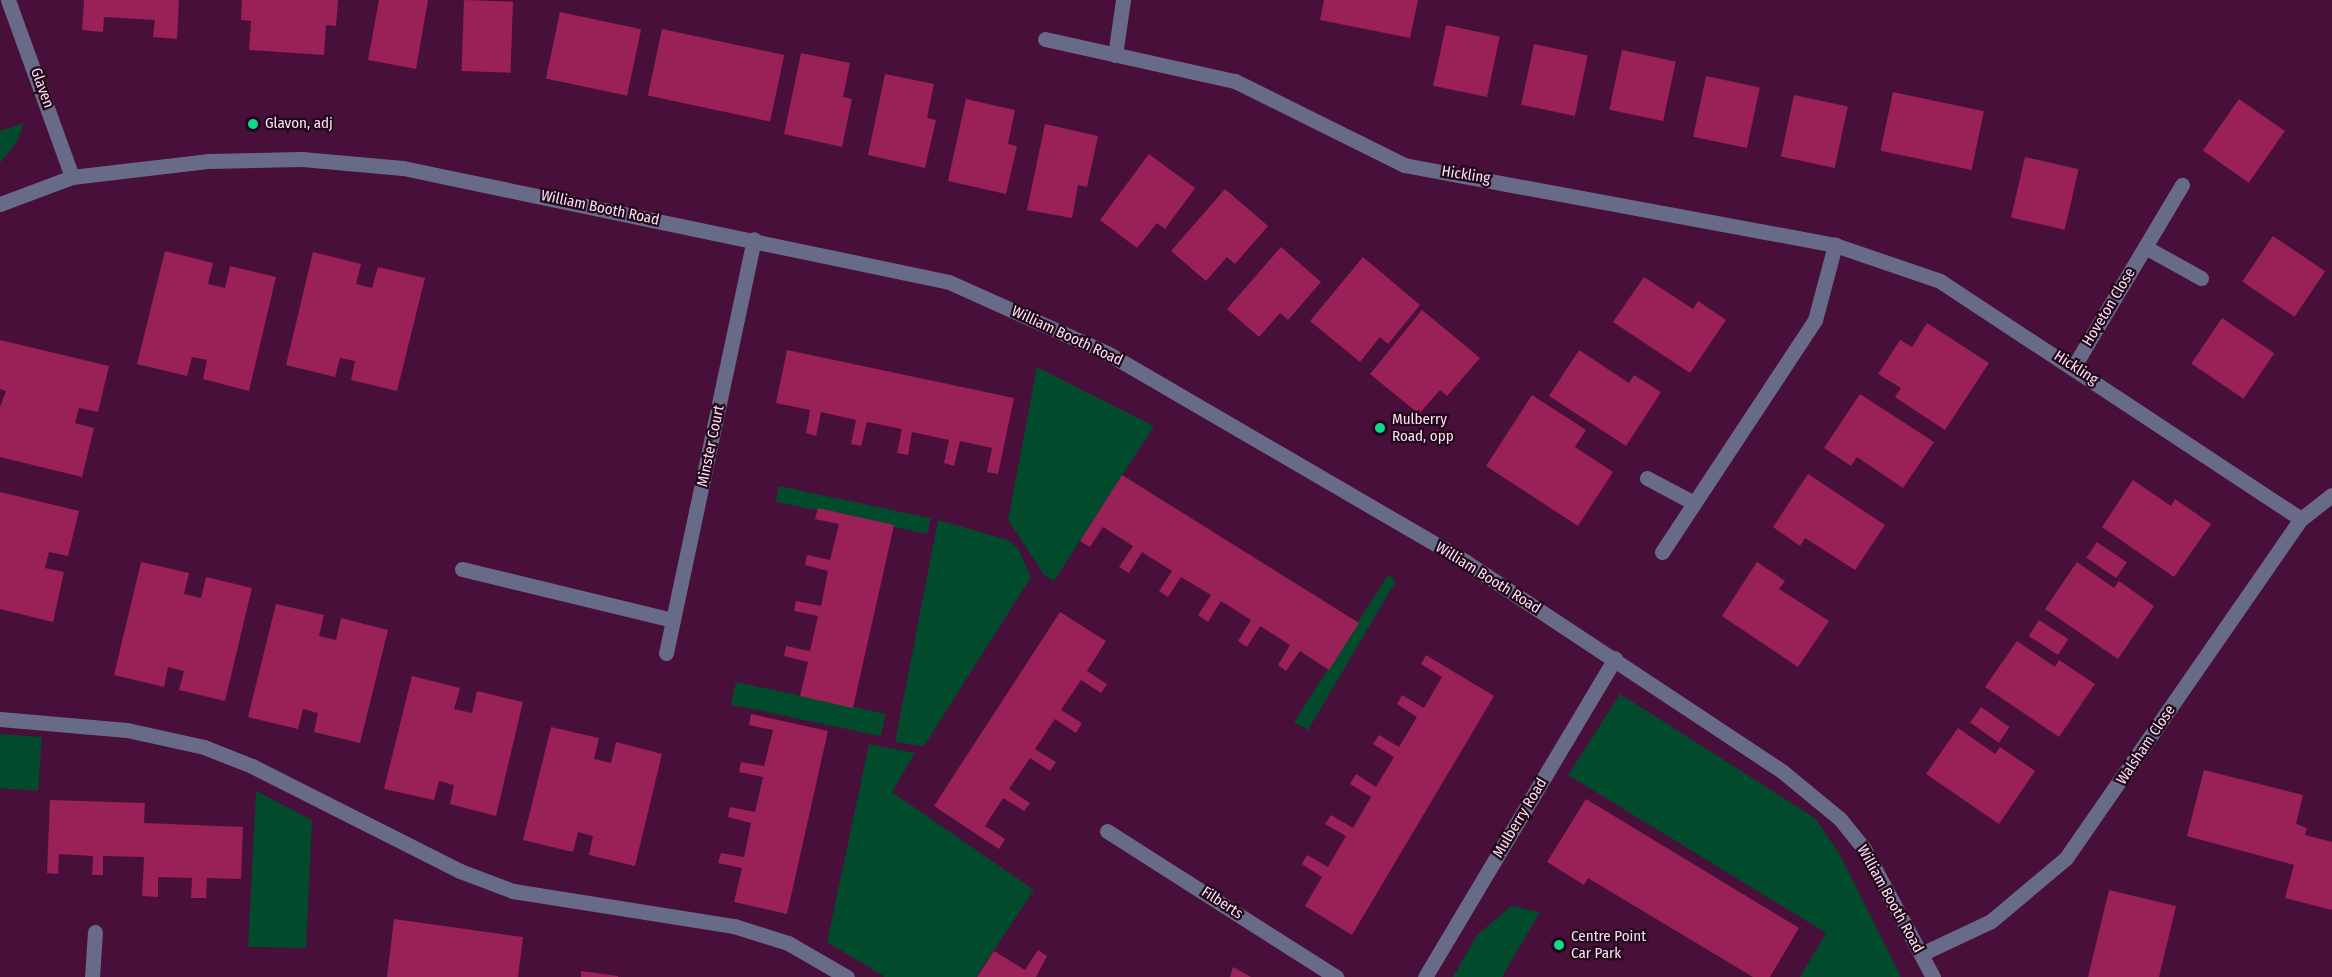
<!DOCTYPE html>
<style>
body{margin:0}
#map{position:relative;width:2332px;height:977px;overflow:hidden;background:#480f3b;font-family:"Fira Sans Condensed",sans-serif}
div>[style]{position:absolute}
[style*='--x']{left:calc(var(--x)*1px);top:calc(var(--y)*1px);width:calc(var(--w)*1px);rotate:calc(var(--a)*1deg)}
.green>*{inset:0;background:#014a2c;transform-origin:0 0}
.building>*{inset:0;background:#9a2058;transform-origin:0 0}
.minor>*{height:15px;margin:-7.5px;padding:0 7.5px;transform-origin:7.5px;border-radius:7.5px;background:#676b88}
.dots>*{width:16px;height:16px;translate:-50% -50%;box-sizing:border-box;border:3px solid #21091b;border-radius:50%}
span{translate:-50% -50%;white-space:nowrap;text-align:center;line-height:1.15;-webkit-text-stroke:4.5px #21091b;paint-order:stroke}
.street-label{font-size:15px;color:#fde0f3}
.poi-label{font-size:15px;color:#fde0f3}
.left{translate:0 -50%;text-align:left}
</style>
<div id="map">
<div class="green">
<i style="clip-path:polygon(24px 123px,18px 140px,0 163px,0 131px)"></i>
<i style="clip-path:polygon(1037px 367px,1154px 426px,1054px 581px,1045px 576px,1008px 520px)"></i>
<i style="left:779px;top:486px;width:155px;height:16px;rotate:12deg"></i>
<i style="clip-path:polygon(938px 520px,1008px 540px,1018px 548px,1031px 577px,924px 746px,895px 742px)"></i>
<i style="clip-path:polygon(1388px 575px,1396px 581px,1308px 730px,1294px 722px)"></i>
<i style="left:736px;top:682px;width:153px;height:23px;rotate:12deg"></i>
<i style="clip-path:polygon(1620px 694px,1815px 818px,1839px 853px,1901px 977px,1800px 977px,1826px 933px,1568px 775px)"></i>
<i style="left:0;top:734px;width:42px;height:54px;rotate:4deg"></i>
<i style="clip-path:polygon(869px 744px,915px 753px,892px 792px,1034px 890px,976px 977px,885px 977px,827px 942px)"></i>
<i style="clip-path:polygon(256px 791px,312px 820px,306px 948px,248px 947px)"></i>
<i style="clip-path:polygon(1511px 906px,1540px 912px,1502px 977px,1453px 977px,1477px 935px)"></i>
</div>
<div class="building">
<i style="clip-path:polygon(84px 0,179px 0,177px 39px,153px 37px,155px 20px,104px 17px,103px 32px,82px 30px)"></i>
<i style="clip-path:polygon(242px 0,338px 0,336px 26px,326px 25px,324px 55px,249px 50px,251px 21px,241px 20px)"></i>
<i style="clip-path:polygon(379px 0,428px 0,416px 69px,368px 60px)"></i>
<i style="left:464px;top:0;width:49px;height:71px;rotate:2deg"></i>
<i style="clip-path:polygon(1324px 0,1418px 0,1410px 38px,1320px 20px)"></i>
<i style="left:560px;top:12px;width:83px;height:68px;rotate:12deg"></i>
<i style="left:1446px;top:25px;width:55px;height:62px;rotate:12deg"></i>
<i style="left:662px;top:29px;width:125px;height:68px;rotate:12deg"></i>
<i style="left:1534px;top:44px;width:55px;height:62px;rotate:12deg"></i>
<i style="left:1622px;top:50px;width:55px;height:61px;rotate:12deg"></i>
<i style="clip-path:polygon(801px 53px,850px 63px,843px 97px,852px 99px,842px 147px,784px 134px)"></i>
<i style="clip-path:polygon(885px 74px,934px 84px,927px 118px,936px 120px,925px 168px,868px 155px)"></i>
<i style="left:1706px;top:76px;width:55px;height:62px;rotate:12deg"></i>
<i style="left:1893px;top:92px;width:93px;height:60px;rotate:12deg"></i>
<i style="left:1794px;top:95px;width:55px;height:63px;rotate:12deg"></i>
<i style="clip-path:polygon(966px 99px,1015px 110px,1008px 144px,1017px 146px,1006px 194px,948px 181px)"></i>
<i style="left:2239px;top:99px;width:56px;height:63px;rotate:35deg"></i>
<i style="clip-path:polygon(1045px 124px,1098px 136px,1087px 187px,1078px 185px,1072px 218px,1027px 210px)"></i>
<i style="clip-path:polygon(1149px 154px,1195px 188px,1165px 229px,1157px 223px,1137px 248px,1100px 220px)"></i>
<i style="left:2025px;top:157px;width:55px;height:62px;rotate:13deg"></i>
<i style="clip-path:polygon(1225px 189px,1268px 226px,1235px 264px,1227px 257px,1206px 281px,1171px 251px)"></i>
<i style="left:2273px;top:236px;width:63px;height:55px;rotate:34deg"></i>
<i style="clip-path:polygon(1281px 247px,1321px 282px,1288px 320px,1280px 313px,1259px 337px,1227px 309px)"></i>
<i style="clip-path:polygon(165px 251px,213px 263px,208px 284px,225px 288px,230px 266px,276px 277px,249px 391px,203px 379px,207px 360px,192px 357px,187px 376px,137px 364px)"></i>
<i style="clip-path:polygon(313px 252px,361px 264px,356px 284px,372px 288px,378px 267px,425px 278px,397px 391px,351px 380px,355px 361px,340px 358px,335px 377px,286px 365px)"></i>
<i style="clip-path:polygon(1363px 257px,1420px 305px,1388px 344px,1380px 337px,1360px 362px,1310px 321px)"></i>
<i style="clip-path:polygon(1644px 277px,1693px 309px,1698px 301px,1726px 320px,1690px 373px,1613px 322px)"></i>
<i style="clip-path:polygon(1422px 310px,1480px 358px,1447px 396px,1440px 390px,1419px 414px,1370px 374px)"></i>
<i style="left:2222px;top:318px;width:63px;height:55px;rotate:34deg"></i>
<i style="clip-path:polygon(1927px 323px,1989px 363px,1945px 430px,1895px 397px,1901px 388px,1878px 374px,1900px 340px,1912px 347px)"></i>
<i style="clip-path:polygon(0 340px,109px 366px,98px 412px,79px 408px,75px 423px,94px 428px,82px 477px,0 457px,0 407px,6px 391px,0 389px)"></i>
<i style="clip-path:polygon(787px 350px,1014px 398px,998px 474px,987px 472px,992px 448px,960px 441px,954px 466px,944px 463px,949px 440px,912px 432px,908px 455px,897px 453px,902px 429px,867px 422px,861px 446px,851px 444px,856px 420px,821px 412px,816px 436px,806px 433px,810px 410px,776px 403px)"></i>
<i style="clip-path:polygon(1579px 350px,1629px 383px,1634px 375px,1661px 392px,1626px 446px,1549px 396px)"></i>
<i style="clip-path:polygon(1860px 394px,1934px 442px,1903px 488px,1857px 457px,1851px 466px,1824px 448px)"></i>
<i style="clip-path:polygon(1532px 395px,1586px 430px,1575px 447px,1613px 472px,1578px 526px,1486px 466px)"></i>
<i style="clip-path:polygon(1808px 474px,1885px 525px,1855px 570px,1805px 538px,1800px 546px,1773px 527px)"></i>
<i style="clip-path:polygon(1122px 475px,1359px 623px,1329px 670px,1300px 651px,1286px 671px,1278px 665px,1290px 645px,1260px 626px,1247px 647px,1238px 641px,1251px 620px,1221px 601px,1208px 622px,1198px 615px,1211px 595px,1181px 577px,1168px 597px,1159px 591px,1172px 571px,1142px 552px,1129px 573px,1119px 567px,1133px 546px,1103px 527px,1090px 547px,1080px 541px)"></i>
<i style="clip-path:polygon(2133px 480px,2171px 506px,2175px 499px,2211px 524px,2174px 577px,2102px 527px)"></i>
<i style="clip-path:polygon(0 492px,79px 511px,68px 556px,49px 552px,45px 568px,64px 572px,53px 622px,0 609px)"></i>
<i style="clip-path:polygon(818px 508px,894px 525px,853px 708px,800px 696px,808px 662px,784px 656px,786px 646px,810px 651px,818px 616px,794px 611px,796px 601px,821px 606px,828px 571px,805px 565px,807px 555px,830px 560px,839px 524px,815px 519px)"></i>
<i style="left:2097px;top:542px;width:36px;height:19px;rotate:34deg"></i>
<i style="clip-path:polygon(141px 562px,189px 573px,184px 594px,201px 598px,206px 577px,252px 588px,225px 701px,179px 690px,184px 671px,168px 667px,164px 687px,114px 675px)"></i>
<i style="clip-path:polygon(1757px 562px,1785px 581px,1779px 589px,1829px 621px,1798px 667px,1722px 616px)"></i>
<i style="clip-path:polygon(2077px 562px,2114px 588px,2119px 581px,2154px 606px,2118px 659px,2045px 609px)"></i>
<i style="clip-path:polygon(276px 604px,324px 615px,319px 636px,336px 640px,341px 618px,388px 630px,360px 743px,314px 732px,318px 713px,303px 709px,298px 729px,248px 717px)"></i>
<i style="clip-path:polygon(1060px 612px,1106px 641px,1087px 671px,1107px 684px,1101px 693px,1081px 680px,1061px 710px,1082px 723px,1076px 733px,1055px 719px,1035px 749px,1056px 762px,1050px 771px,1030px 758px,1009px 789px,1030px 803px,1024px 811px,1003px 798px,985px 826px,1005px 839px,999px 849px,934px 806px)"></i>
<i style="left:2039px;top:620px;width:35px;height:19px;rotate:33deg"></i>
<i style="clip-path:polygon(2017px 641px,2055px 667px,2059px 660px,2095px 684px,2059px 737px,1985px 687px)"></i>
<i style="clip-path:polygon(1426px 655px,1494px 696px,1352px 935px,1305px 906px,1322px 877px,1302px 864px,1307px 855px,1328px 867px,1346px 836px,1325px 824px,1331px 815px,1353px 828px,1371px 797px,1350px 784px,1356px 774px,1376px 787px,1394px 757px,1373px 744px,1379px 735px,1399px 747px,1417px 717px,1397px 704px,1402px 695px,1424px 708px,1442px 677px,1421px 664px)"></i>
<i style="clip-path:polygon(412px 676px,460px 688px,454px 709px,472px 713px,477px 691px,523px 702px,496px 816px,450px 804px,454px 785px,439px 781px,434px 800px,384px 789px)"></i>
<i style="left:1981px;top:707px;width:35px;height:19px;rotate:35deg"></i>
<i style="clip-path:polygon(751px 714px,828px 731px,787px 914px,734px 902px,742px 868px,718px 863px,721px 853px,744px 857px,751px 823px,728px 817px,730px 807px,755px 812px,763px 777px,739px 772px,741px 762px,764px 766px,773px 730px,749px 725px)"></i>
<i style="clip-path:polygon(551px 727px,599px 738px,594px 759px,611px 763px,616px 742px,662px 754px,635px 866px,589px 855px,593px 836px,578px 832px,573px 852px,523px 840px)"></i>
<i style="clip-path:polygon(1958px 728px,1995px 754px,2000px 747px,2035px 771px,1999px 824px,1926px 774px)"></i>
<i style="clip-path:polygon(2204px 770px,2303px 795px,2296px 824px,2307px 828px,2305px 835px,2332px 842px,2332px 910px,2285px 898px,2294px 865px,2187px 836px)"></i>
<i style="clip-path:polygon(1586px 799px,1799px 928px,1770px 977px,1753px 977px,1588px 878px,1584px 885px,1547px 862px)"></i>
<i style="clip-path:polygon(50px 800px,145px 803px,144px 823px,243px 827px,241px 879px,207px 878px,206px 898px,191px 898px,192px 878px,158px 877px,158px 897px,142px 896px,144px 857px,103px 856px,103px 875px,92px 875px,93px 856px,59px 854px,58px 874px,47px 873px)"></i>
<i style="clip-path:polygon(2109px 890px,2176px 906px,2159px 977px,2088px 977px)"></i>
<i style="clip-path:polygon(394px 919px,523px 937px,518px 977px,387px 977px)"></i>
<i style="clip-path:polygon(1038px 950px,1047px 956px,1036px 977px,977px 977px,994px 951px,1025px 970px)"></i>
<i style="clip-path:polygon(1233px 967px,1251px 977px,1230px 977px)"></i>
<i style="clip-path:polygon(581px 971px,618px 976px,618px 977px,581px 977px)"></i>
</div>
<div class="minor">
<i style="--x:8;--y:0;--w:188;--a:70.1"></i>
<i style="--x:1045;--y:39;--w:195;--a:12.5"></i>
<i style="--x:1235;--y:81;--w:189;--a:26.4"></i>
<i style="--x:1404;--y:165;--w:438;--a:10.5"></i>
<i style="--x:1835;--y:245;--w:111;--a:18.9"></i>
<i style="--x:1940;--y:281;--w:432;--a:33.4"></i>
<i style="--x:1115;--y:55;--w:56;--a:-81.7"></i>
<i style="--x:0;--y:204;--w:77;--a:-20.6"></i>
<i style="--x:72;--y:177;--w:138;--a:-6.7"></i>
<i style="--x:209;--y:161;--w:93;--a:-1.2"></i>
<i style="--x:302;--y:159;--w:101;--a:5.1"></i>
<i style="--x:403;--y:168;--w:558;--a:11.79"></i>
<i style="--x:949;--y:282;--w:175;--a:24.2"></i>
<i style="--x:1109;--y:354;--w:413;--a:30.2"></i>
<i style="--x:1466;--y:562;--w:380;--a:33.5"></i>
<i style="--x:1783;--y:772;--w:74;--a:39.5"></i>
<i style="--x:1840;--y:819;--w:36;--a:51"></i>
<i style="--x:1863;--y:847;--w:148;--a:61.7"></i>
<i style="--x:2145;--y:247;--w:64;--a:29"></i>
<i style="--x:2074;--y:366;--w:211;--a:-59.2"></i>
<i style="--x:1647;--y:478;--w:53;--a:28"></i>
<i style="--x:1662;--y:552;--w:278;--a:-56.6"></i>
<i style="--x:1815;--y:320;--w:78;--a:-75.1"></i>
<i style="--x:462;--y:569;--w:217;--a:13.6"></i>
<i style="--x:666;--y:653;--w:423;--a:-78"></i>
<i style="--x:0;--y:719;--w:127;--a:5"></i>
<i style="--x:127;--y:730;--w:79;--a:12.4"></i>
<i style="--x:204;--y:747;--w:52;--a:21.6"></i>
<i style="--x:252;--y:766;--w:233;--a:26.8"></i>
<i style="--x:460;--y:871;--w:57;--a:20.7"></i>
<i style="--x:513;--y:891;--w:224;--a:9"></i>
<i style="--x:734;--y:926;--w:57;--a:17.5"></i>
<i style="--x:788;--y:943;--w:68;--a:30"></i>
<i style="--x:1107;--y:831;--w:272;--a:32.5"></i>
<i style="--x:1921;--y:954;--w:77;--a:-25.2"></i>
<i style="--x:1991;--y:921;--w:98;--a:-40"></i>
<i style="--x:2066;--y:858;--w:412;--a:-55.3"></i>
<i style="--x:2301;--y:519;--w:39;--a:-38"></i>
<i style="--x:92;--y:977;--w:45;--a:-86.2"></i>
<i style="--x:1425;--y:977;--w:371;--a:-59.2"></i>
</div>
<div class="dots">
<i style="left:253px;top:124px;background:#0fd98a"></i>
<i style="left:1380px;top:428px;background:#0fd98a"></i>
<i style="left:1559px;top:945px;background:#0fd98a"></i>
</div>
<div class="street-label">
<span style="left:42px;top:88px;rotate:70deg">Glaven</span>
<span style="left:1466px;top:175px;rotate:9deg">Hickling</span>
<span style="left:600px;top:208px;rotate:12deg">William Booth Road</span>
<span style="left:2109px;top:307px;rotate:-59deg">Hoveton Close</span>
<span style="left:1067px;top:336px;rotate:25deg">William Booth Road</span>
<span style="left:2076px;top:368px;rotate:33deg">Hickling</span>
<span style="left:711px;top:446px;rotate:-78deg">Minster Court</span>
<span style="left:1488px;top:578px;rotate:32deg">William Booth Road</span>
<span style="left:2146px;top:745px;rotate:-56deg">Walsham Close</span>
<span style="left:1520px;top:818px;rotate:-59deg">Mulberry Road</span>
<span style="left:1890px;top:899px;rotate:61deg">William Booth Road</span>
<span style="left:1222px;top:903px;rotate:33deg">Filberts</span>
</div>
<div class="poi-label">
<span class="left" style="left:265px;top:124px">Glavon, adj</span>
<span class="left" style="left:1392px;top:428px">Mulberry<br>Road, opp</span>
<span class="left" style="left:1571px;top:945px">Centre Point<br>Car Park</span>
</div>
</div>
